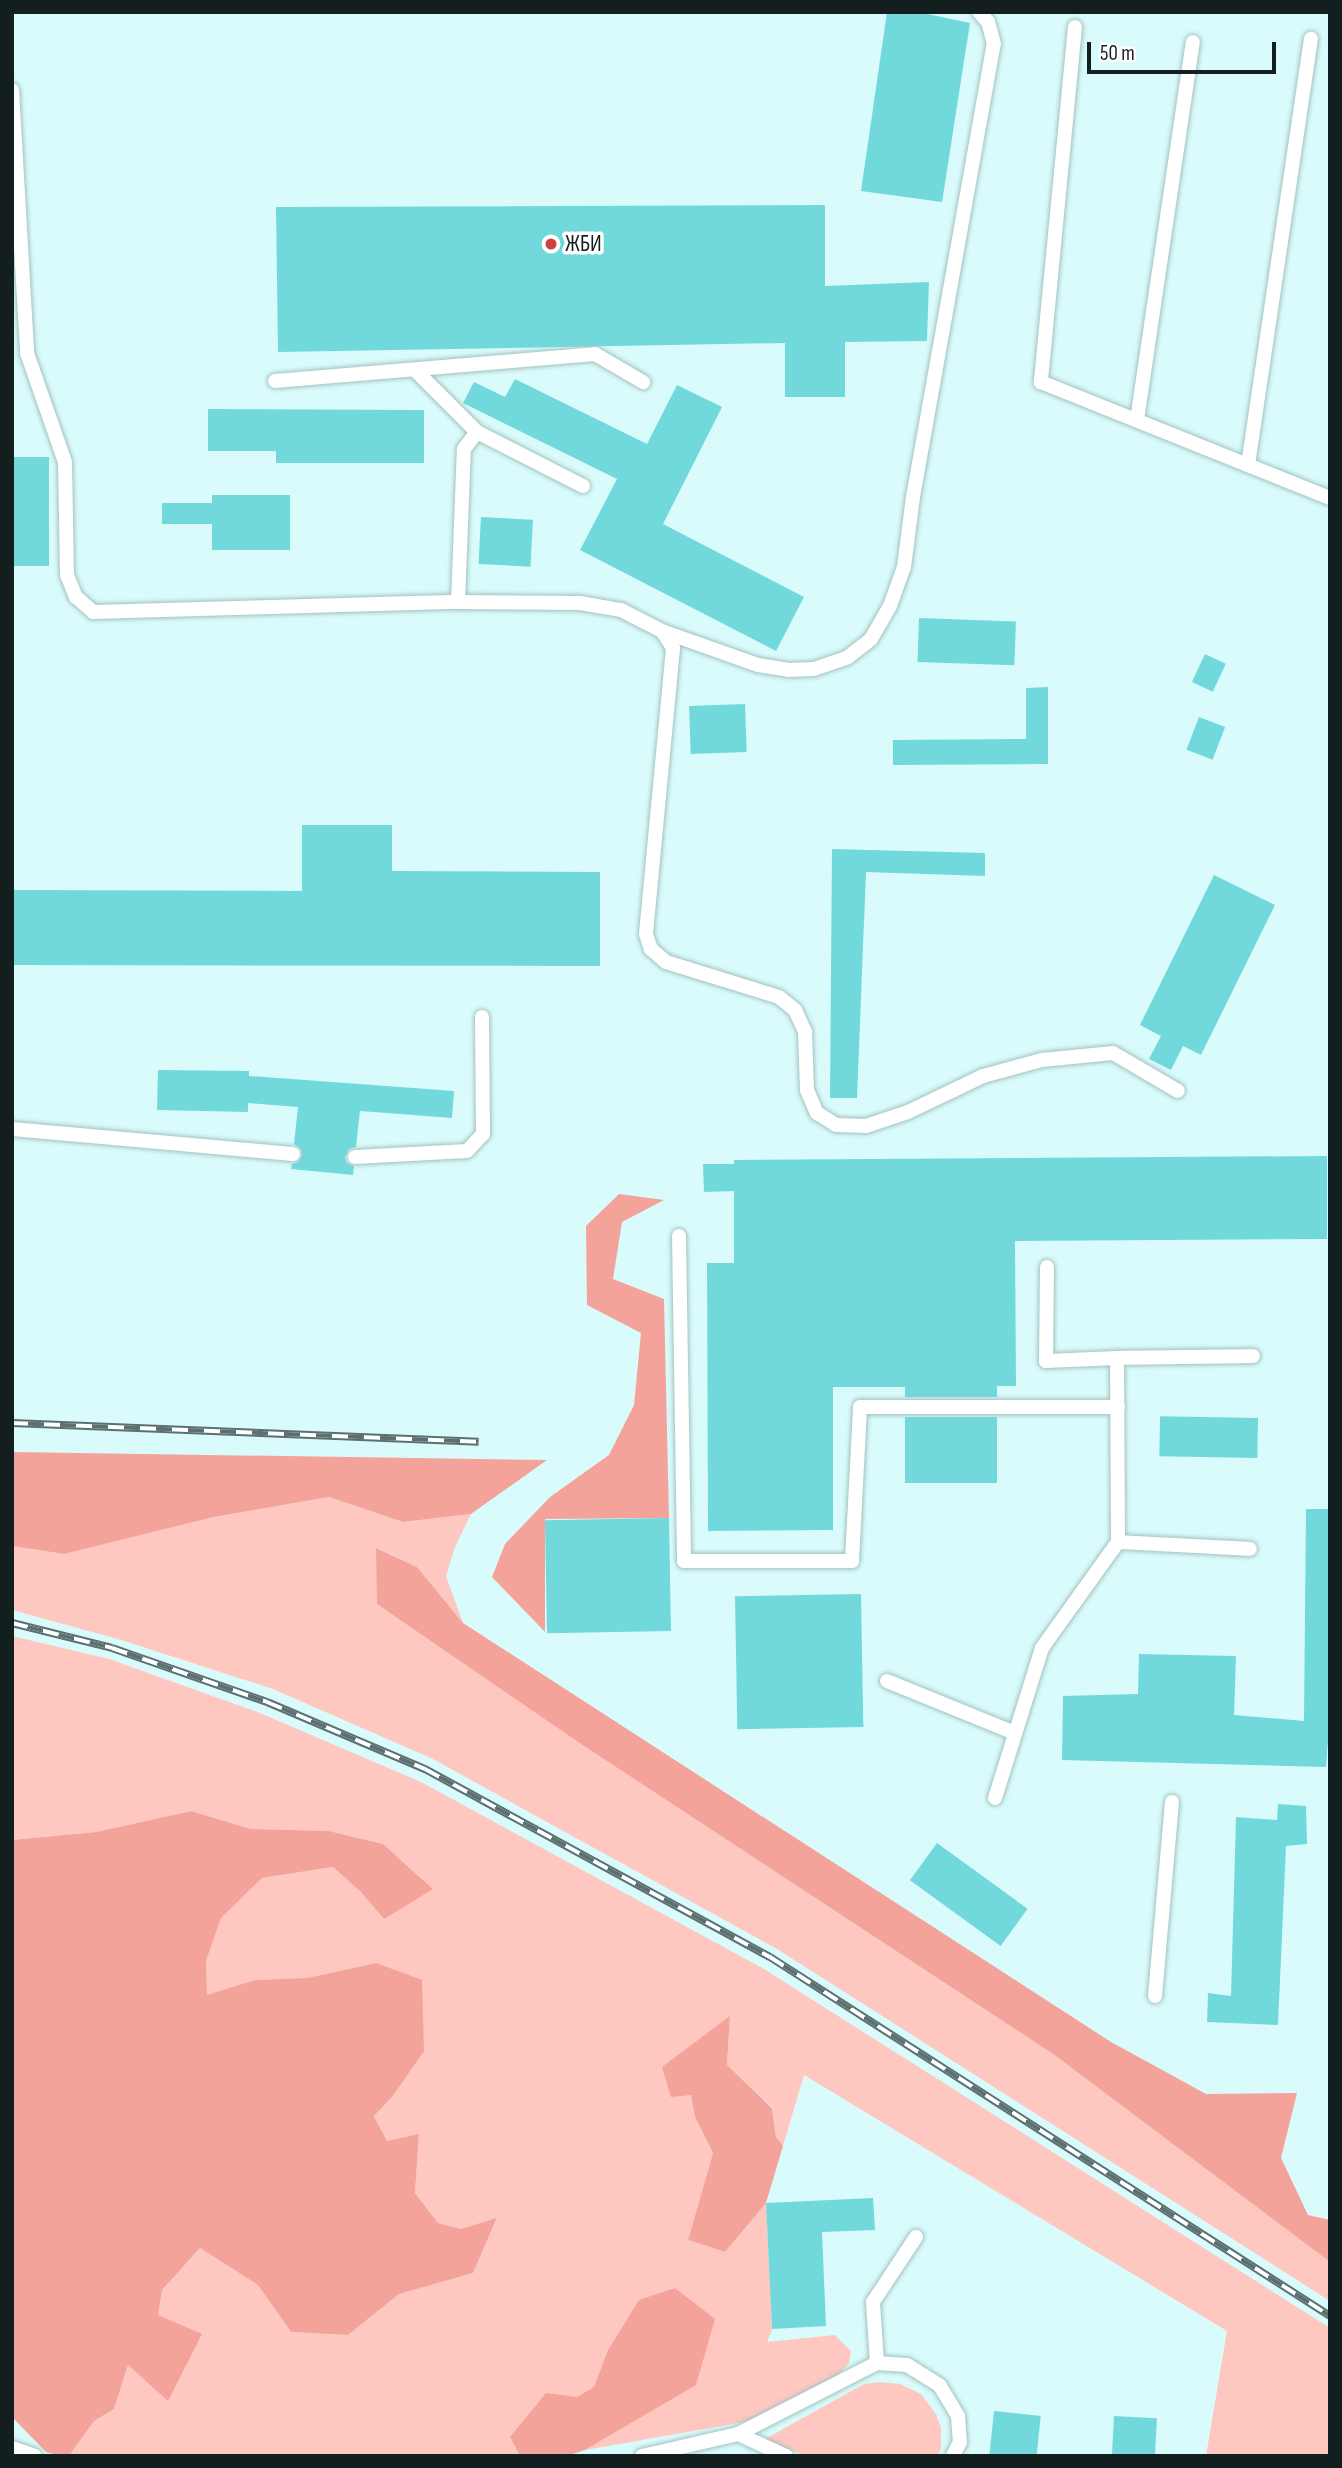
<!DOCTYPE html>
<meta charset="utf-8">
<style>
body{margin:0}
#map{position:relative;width:1342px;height:2468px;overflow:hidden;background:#dafbfb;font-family:"Sofia Sans Condensed",sans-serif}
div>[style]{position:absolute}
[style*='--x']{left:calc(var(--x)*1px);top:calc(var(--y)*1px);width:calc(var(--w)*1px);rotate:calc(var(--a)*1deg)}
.green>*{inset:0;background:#fec8c1}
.forest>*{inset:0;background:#f4a39a}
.building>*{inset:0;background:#71d9db;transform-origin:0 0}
.roads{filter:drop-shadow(0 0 2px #a3c2c2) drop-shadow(0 0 2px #a3c2c2)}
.lane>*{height:14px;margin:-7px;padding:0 7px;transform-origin:7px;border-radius:7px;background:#fff}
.rail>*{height:8px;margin-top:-4px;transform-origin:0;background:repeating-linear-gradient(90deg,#fff 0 16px,#5c7070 0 32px);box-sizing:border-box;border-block:2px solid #5c7070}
.dots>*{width:19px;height:19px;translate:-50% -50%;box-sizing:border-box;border:4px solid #fff;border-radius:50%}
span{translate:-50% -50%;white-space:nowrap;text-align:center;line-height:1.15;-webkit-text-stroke:7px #fff;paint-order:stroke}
.poi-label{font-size:23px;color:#131f1f}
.left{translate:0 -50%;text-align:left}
.frame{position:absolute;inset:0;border:14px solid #131f1f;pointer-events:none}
.scale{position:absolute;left:1087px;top:42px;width:189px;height:32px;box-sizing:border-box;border:4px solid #131f1f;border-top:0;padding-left:9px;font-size:21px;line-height:24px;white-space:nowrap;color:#131f1f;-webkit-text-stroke:5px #fff;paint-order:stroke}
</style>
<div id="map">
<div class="green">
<i style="clip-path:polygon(329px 1497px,403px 1522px,471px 1514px,455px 1547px,446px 1576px,463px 1623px,417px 1567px,377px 1548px,584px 1746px,1053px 2054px,1330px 2262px,1330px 2301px,777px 1949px,433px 1759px,273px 1689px,118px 1639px,12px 1610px,12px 1546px,64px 1554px,214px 1517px)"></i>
<i style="clip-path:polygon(12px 1636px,109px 1659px,260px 1713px,421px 1782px,764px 1969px,1330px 2328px,1330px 2456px,1206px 2456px,1227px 2331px,804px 2075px,783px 2146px,776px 2137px,772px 2107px,727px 2065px,730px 2017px,691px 2094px,695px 2117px,713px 2153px,688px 2240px,725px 2252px,766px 2203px,772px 2329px,767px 2342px,835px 2335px,851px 2351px,849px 2363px,837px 2376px,750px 2421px,585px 2450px,696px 2384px,607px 2352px,594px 2387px,510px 2437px,520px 2456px,69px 2456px,94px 2421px,114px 2409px,128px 2365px,146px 2381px,162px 2290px,200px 2248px,258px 2285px,291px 2332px,348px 2335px,399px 2294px,473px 2273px,497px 2219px,461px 2229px,438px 2223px,415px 2193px,419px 2135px,387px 2141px,374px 2116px,392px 2097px,376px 1963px,307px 1978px,255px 1980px,207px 1996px,206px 1961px,221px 1917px,262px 1878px,333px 1867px,360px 1891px,384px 1919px,432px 1888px,383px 1844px,329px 1831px,251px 1829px,191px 1811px,96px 1832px,12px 1840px)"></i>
<i style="clip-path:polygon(881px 2382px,900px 2384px,921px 2394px,936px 2414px,941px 2428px,941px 2449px,937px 2456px,805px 2456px,765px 2439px,864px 2384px)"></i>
</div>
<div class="forest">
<i style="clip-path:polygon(619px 1194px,664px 1200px,622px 1222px,613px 1279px,664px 1299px,669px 1518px,545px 1519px,545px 1632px,492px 1577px,505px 1544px,550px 1497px,609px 1455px,634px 1405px,641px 1333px,587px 1305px,586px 1226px)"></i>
<i style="clip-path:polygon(12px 1452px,547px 1460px,471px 1514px,403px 1522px,329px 1497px,214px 1517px,64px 1554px,12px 1546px)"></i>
<i style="clip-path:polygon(376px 1548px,417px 1567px,463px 1623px,1111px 2042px,1206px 2094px,1297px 2093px,1281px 2158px,1308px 2215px,1330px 2220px,1330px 2262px,1053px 2054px,584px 1746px,377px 1604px)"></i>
<i style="clip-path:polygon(191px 1811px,251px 1829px,329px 1831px,383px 1844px,433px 1889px,384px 1919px,360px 1891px,333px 1867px,262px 1878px,221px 1918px,206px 1961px,207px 1995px,255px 1980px,307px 1978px,376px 1963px,422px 1980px,424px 2051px,392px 2097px,374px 2116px,387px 2141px,419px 2134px,415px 2193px,438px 2223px,461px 2229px,497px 2218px,473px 2273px,399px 2294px,348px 2335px,291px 2332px,258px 2285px,200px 2248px,162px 2290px,158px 2315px,202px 2334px,168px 2401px,128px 2365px,114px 2409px,94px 2421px,69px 2456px,62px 2456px,46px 2452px,12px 2417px,12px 1840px,96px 1832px)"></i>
<i style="clip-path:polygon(730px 2016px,727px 2065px,772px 2108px,776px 2137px,783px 2146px,766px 2203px,725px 2252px,688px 2240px,713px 2153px,695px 2117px,691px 2095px,671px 2097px,662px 2067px)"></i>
<i style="clip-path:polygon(675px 2288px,715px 2319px,696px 2385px,585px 2450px,567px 2456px,520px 2456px,510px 2437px,546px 2393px,577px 2397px,594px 2387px,607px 2352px,639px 2300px)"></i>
</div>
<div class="building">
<i style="clip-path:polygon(887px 12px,918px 12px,970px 23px,942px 202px,861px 191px)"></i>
<i style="clip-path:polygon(825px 205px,825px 286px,929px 282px,927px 341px,845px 342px,845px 397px,785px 397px,785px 343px,278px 352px,276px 207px)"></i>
<i style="clip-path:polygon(515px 379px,647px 444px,677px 385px,722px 407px,663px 524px,804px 597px,776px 651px,580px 550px,617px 479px,463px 403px,474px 382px,505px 397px)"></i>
<i style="clip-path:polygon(208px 409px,424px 410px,424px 463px,276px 463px,276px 451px,208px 451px)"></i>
<i style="left:12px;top:457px;width:37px;height:109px"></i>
<i style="clip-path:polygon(212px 495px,290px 495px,290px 550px,212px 550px,212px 524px,162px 524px,162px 503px,212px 503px)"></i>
<i style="left:481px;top:517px;width:52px;height:47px;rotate:3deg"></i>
<i style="left:919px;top:618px;width:97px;height:44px;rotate:2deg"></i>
<i style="left:1205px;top:654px;width:23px;height:31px;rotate:25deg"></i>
<i style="clip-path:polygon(1048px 687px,1048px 764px,893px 765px,893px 740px,1026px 739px,1026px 688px)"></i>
<i style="left:745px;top:704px;width:48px;height:56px;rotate:88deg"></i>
<i style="left:1199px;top:717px;width:28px;height:35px;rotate:21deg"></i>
<i style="clip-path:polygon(302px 825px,392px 825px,392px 871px,600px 872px,600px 966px,12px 965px,12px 890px,302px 891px)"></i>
<i style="clip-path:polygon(832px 849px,985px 853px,985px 876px,866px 872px,857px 1098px,830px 1098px)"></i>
<i style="clip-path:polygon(1214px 875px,1275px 905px,1201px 1055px,1183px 1046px,1171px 1070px,1149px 1059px,1161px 1036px,1140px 1025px)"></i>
<i style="clip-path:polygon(158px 1070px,249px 1071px,249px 1076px,454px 1091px,452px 1118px,360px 1111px,356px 1147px,349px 1149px,345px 1157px,347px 1163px,354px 1166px,353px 1175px,291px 1169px,292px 1164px,298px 1162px,302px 1156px,301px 1149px,294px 1144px,298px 1107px,248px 1103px,248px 1112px,157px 1110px)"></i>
<i style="clip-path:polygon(1327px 1156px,1327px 1239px,1015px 1241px,1016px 1386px,997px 1386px,997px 1397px,905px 1397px,905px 1387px,833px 1387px,833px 1530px,708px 1531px,707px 1263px,734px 1263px,734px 1191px,704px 1192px,703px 1164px,734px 1164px,734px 1160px)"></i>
<i style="left:905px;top:1417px;width:92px;height:66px"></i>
<i style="left:1258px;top:1418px;width:40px;height:98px;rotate:91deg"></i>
<i style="clip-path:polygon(1306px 1509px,1330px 1509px,1330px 1714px,1326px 1767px,1062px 1760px,1063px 1696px,1138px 1694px,1139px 1654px,1236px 1656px,1234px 1715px,1304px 1721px)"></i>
<i style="left:669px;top:1518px;width:113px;height:124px;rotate:89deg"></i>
<i style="left:861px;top:1594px;width:133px;height:126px;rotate:89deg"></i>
<i style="clip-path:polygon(1278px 1804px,1306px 1806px,1307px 1844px,1286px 1846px,1278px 2025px,1207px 2022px,1208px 1993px,1231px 1996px,1236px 1817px,1277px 1820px)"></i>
<i style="left:937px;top:1843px;width:112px;height:46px;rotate:36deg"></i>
<i style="clip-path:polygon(873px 2198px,875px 2230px,822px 2232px,826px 2326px,772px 2329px,766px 2203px)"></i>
<i style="left:994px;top:2411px;width:47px;height:45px;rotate:6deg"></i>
<i style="left:1114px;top:2416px;width:43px;height:40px;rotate:3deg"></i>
</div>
<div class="roads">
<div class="lane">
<i style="--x:1075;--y:27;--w:357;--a:95.5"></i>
<i style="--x:1041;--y:382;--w:311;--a:21.9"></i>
<i style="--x:12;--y:90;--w:263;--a:86.7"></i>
<i style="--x:27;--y:353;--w:115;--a:70.8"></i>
<i style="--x:65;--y:462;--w:113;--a:89"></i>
<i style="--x:67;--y:575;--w:24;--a:68"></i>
<i style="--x:76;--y:597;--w:23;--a:41"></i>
<i style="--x:93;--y:612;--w:365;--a:-1.6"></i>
<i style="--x:458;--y:602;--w:122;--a:0.5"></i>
<i style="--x:580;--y:603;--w:42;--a:9.7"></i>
<i style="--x:621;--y:610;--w:46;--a:27.1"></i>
<i style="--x:662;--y:631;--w:20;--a:57"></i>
<i style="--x:673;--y:648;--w:287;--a:95.4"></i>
<i style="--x:646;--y:934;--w:16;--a:72"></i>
<i style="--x:651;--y:949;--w:20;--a:41"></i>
<i style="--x:666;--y:962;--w:118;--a:17.2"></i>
<i style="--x:779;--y:997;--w:21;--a:39"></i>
<i style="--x:795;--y:1010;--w:23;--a:65"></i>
<i style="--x:805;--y:1031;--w:59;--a:88.1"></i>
<i style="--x:807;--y:1090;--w:25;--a:67"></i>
<i style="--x:817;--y:1113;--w:22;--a:32"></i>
<i style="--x:836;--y:1125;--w:30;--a:2"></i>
<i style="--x:866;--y:1126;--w:44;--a:-18.4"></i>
<i style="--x:908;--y:1112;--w:83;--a:-25.6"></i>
<i style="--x:983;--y:1076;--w:61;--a:-15.2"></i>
<i style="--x:1042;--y:1060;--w:71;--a:-5.6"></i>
<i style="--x:1113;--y:1053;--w:75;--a:30.3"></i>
<i style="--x:416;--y:371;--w:86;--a:45"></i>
<i style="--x:275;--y:381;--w:321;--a:-4.8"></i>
<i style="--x:595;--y:354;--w:56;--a:30.3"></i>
<i style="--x:1137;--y:420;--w:382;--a:-81.6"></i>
<i style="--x:1248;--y:465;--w:431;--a:-81.6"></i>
<i style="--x:458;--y:602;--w:153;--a:-87.8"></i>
<i style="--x:464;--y:449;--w:21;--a:-53"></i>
<i style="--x:477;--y:432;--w:119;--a:27"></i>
<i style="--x:662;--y:631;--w:102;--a:19.5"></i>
<i style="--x:758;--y:665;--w:30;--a:9"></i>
<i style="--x:788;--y:670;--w:26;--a:-2"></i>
<i style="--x:814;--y:669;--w:36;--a:-19"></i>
<i style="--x:848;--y:657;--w:29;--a:-38"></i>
<i style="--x:871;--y:639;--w:38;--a:-60"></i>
<i style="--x:890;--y:606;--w:41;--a:-70.3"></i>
<i style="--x:904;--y:567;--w:71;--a:-82.7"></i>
<i style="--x:913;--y:497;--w:460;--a:-79.9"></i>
<i style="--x:994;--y:44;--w:23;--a:-105"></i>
<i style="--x:988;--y:22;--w:13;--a:-132"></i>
<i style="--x:12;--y:1129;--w:282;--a:5.1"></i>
<i style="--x:355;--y:1157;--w:112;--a:-3.1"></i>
<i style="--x:467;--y:1151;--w:23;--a:-47"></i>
<i style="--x:483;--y:1134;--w:117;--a:-90.5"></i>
<i style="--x:679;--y:1236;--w:325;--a:89.1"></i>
<i style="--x:684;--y:1561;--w:168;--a:0"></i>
<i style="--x:852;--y:1561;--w:154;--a:-87"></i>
<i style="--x:860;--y:1407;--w:258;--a:0"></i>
<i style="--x:1117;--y:1358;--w:136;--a:-0.8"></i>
<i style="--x:1118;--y:1542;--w:132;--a:3"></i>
<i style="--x:887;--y:1681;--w:138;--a:22.1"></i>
<i style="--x:995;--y:1798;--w:157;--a:-72.6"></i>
<i style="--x:1042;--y:1648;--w:130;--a:-54.4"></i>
<i style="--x:1118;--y:1542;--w:184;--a:-90.3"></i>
<i style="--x:1117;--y:1358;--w:71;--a:177.6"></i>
<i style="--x:1046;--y:1361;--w:94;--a:-89.4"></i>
<i style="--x:1155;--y:1996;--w:195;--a:-85"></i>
<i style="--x:877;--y:2363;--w:30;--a:4"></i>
<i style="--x:907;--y:2365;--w:39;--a:32"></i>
<i style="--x:940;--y:2386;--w:35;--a:59"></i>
<i style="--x:958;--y:2416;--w:26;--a:86"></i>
<i style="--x:960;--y:2442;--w:16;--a:117"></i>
<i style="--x:738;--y:2434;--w:53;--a:24.6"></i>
<i style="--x:12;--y:2448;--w:24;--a:19"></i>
<i style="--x:642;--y:2456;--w:98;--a:-12.9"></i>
<i style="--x:738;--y:2434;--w:156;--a:-27.1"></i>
<i style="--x:877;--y:2363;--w:61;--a:-93.8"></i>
<i style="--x:873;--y:2302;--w:78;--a:-56.5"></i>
</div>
</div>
<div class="rail">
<i style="--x:12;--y:1423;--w:467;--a:2.3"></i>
<i style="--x:12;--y:1623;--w:103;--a:14"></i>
<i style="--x:112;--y:1648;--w:164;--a:19.2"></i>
<i style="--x:267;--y:1702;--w:172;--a:23"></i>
<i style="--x:425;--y:1769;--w:393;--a:28.6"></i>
<i style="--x:770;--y:1957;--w:665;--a:32.66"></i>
</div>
<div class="dots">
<i style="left:551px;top:244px;background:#cf413a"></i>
</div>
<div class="poi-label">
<span class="left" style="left:565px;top:244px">ЖБИ</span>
</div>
<div class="frame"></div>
<div class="scale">50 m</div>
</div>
